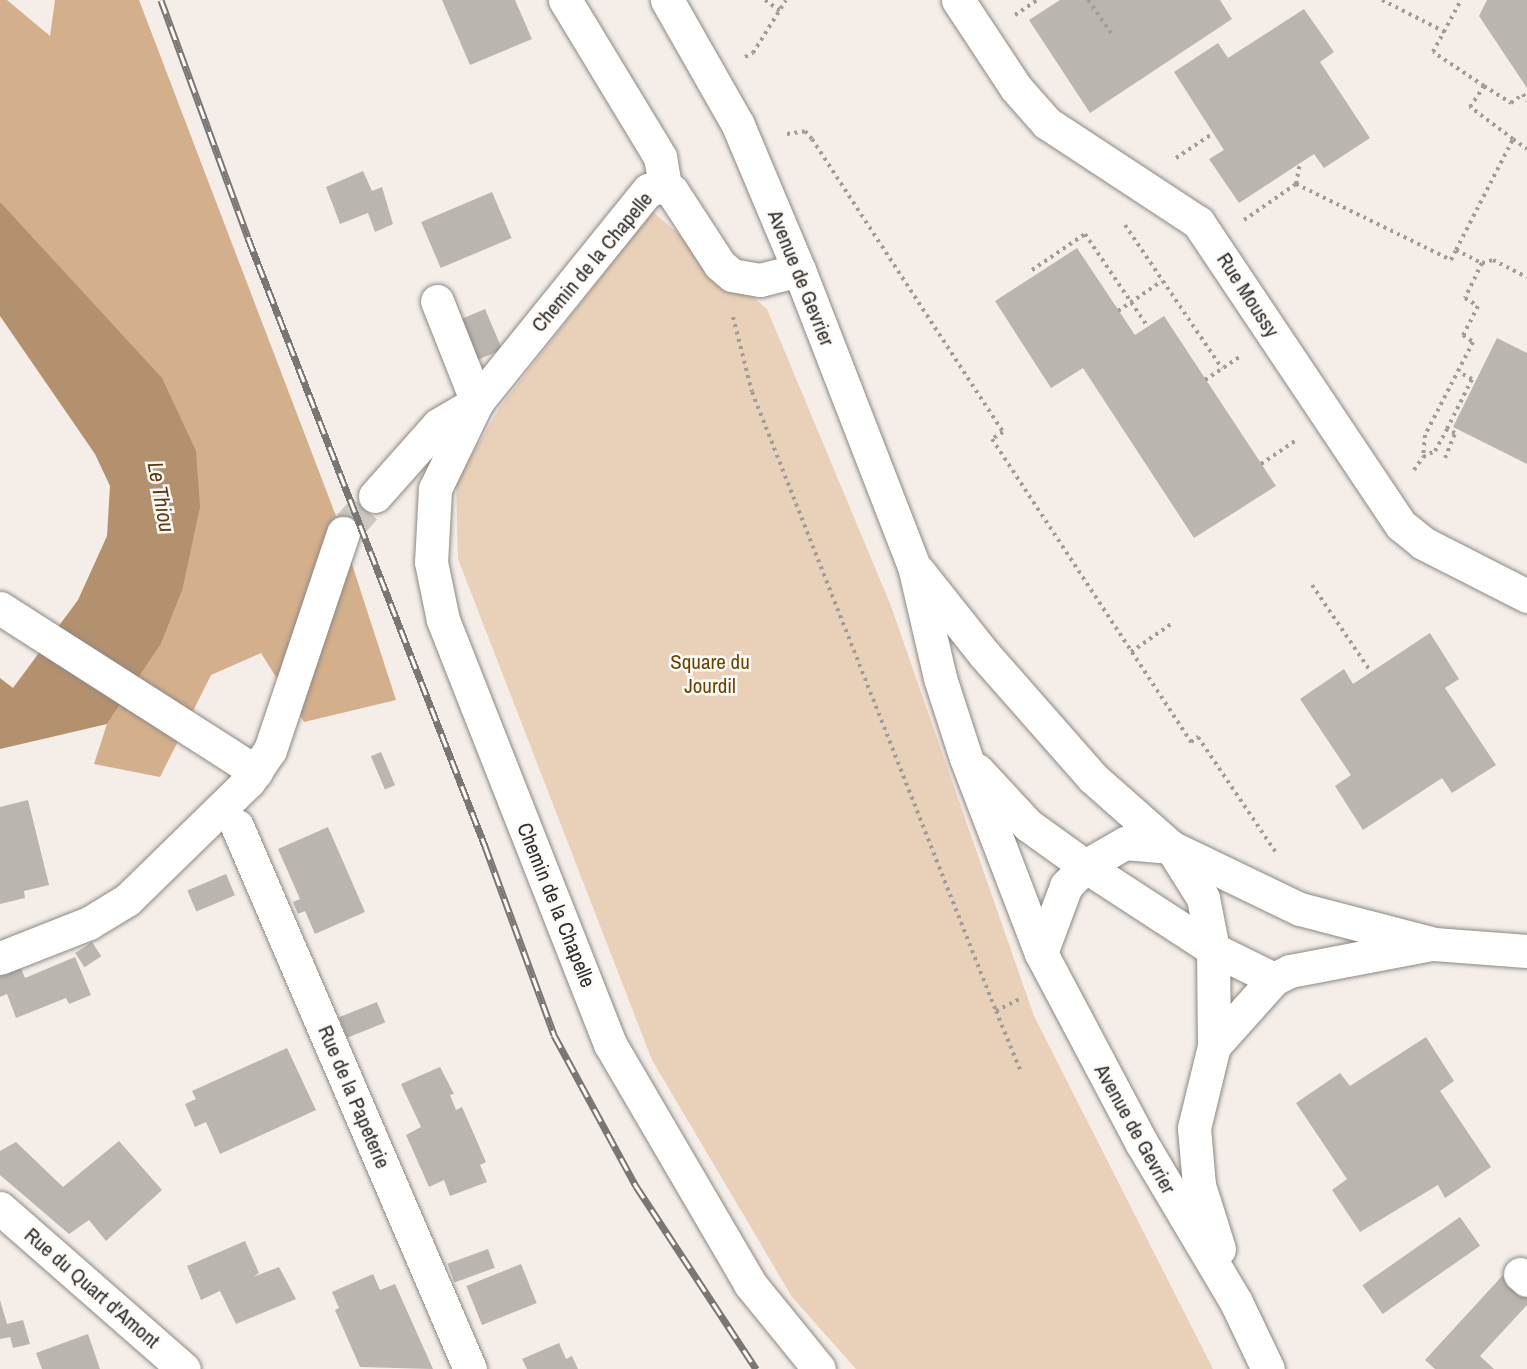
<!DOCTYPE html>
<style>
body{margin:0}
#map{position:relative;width:1527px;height:1369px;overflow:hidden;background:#f4ede8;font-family:"Archivo Narrow",sans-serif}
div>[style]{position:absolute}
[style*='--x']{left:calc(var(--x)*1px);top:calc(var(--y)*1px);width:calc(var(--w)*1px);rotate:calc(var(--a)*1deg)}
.green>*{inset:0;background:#e9d1b9}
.forest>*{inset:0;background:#d3af8c}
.water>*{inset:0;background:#b3906e}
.building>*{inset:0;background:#bbb5b0;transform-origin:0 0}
.minor-tunnel>*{height:33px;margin-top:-16.5px;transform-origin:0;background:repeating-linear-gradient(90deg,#cdc7c2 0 33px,transparent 0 49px)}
.path>*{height:4px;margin-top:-2px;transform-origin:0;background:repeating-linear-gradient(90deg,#a19c99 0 3px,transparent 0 7.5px)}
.roads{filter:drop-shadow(0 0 2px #8d8883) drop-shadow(0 0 2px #8d8883)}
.minor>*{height:33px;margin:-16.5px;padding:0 16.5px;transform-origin:16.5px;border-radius:16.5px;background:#fff}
.rail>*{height:7px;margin-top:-3.5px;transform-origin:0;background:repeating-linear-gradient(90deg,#fffbf8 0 14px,#7a7673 0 28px);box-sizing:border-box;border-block:2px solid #7a7673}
span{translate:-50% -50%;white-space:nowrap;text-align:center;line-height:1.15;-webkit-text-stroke:5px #fffbf8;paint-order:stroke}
.street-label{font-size:21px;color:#302e2c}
.park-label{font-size:21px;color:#704201}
.water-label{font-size:22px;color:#5e3a10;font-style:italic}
</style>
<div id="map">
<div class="green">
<i style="clip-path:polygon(652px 211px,767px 309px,891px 606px,1034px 1016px,1213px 1369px,856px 1369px,792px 1297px,652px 1060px,458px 559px,456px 482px,500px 407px)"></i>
</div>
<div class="forest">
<i style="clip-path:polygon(0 0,7px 0,50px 36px,55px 0,139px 0,339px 524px,396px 700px,304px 722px,261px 653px,211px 675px,160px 777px,94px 764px,107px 724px,161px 644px,182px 591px,0 202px)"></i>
</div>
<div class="water">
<i style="clip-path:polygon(0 202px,162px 378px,196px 451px,200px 507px,182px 591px,161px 644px,107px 724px,0 749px,0 678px,13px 688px,78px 600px,107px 536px,110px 486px,95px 454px,0 316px)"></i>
</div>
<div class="building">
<i style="clip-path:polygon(442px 0,515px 0,532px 39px,470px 65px)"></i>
<i style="clip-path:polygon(1060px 0,1220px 0,1232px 19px,1090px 113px,1029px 20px)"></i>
<i style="clip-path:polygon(1487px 0,1527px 0,1527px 88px,1479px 16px)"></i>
<i style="clip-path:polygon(1304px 9px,1334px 52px,1320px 62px,1370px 138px,1324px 168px,1314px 154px,1239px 203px,1209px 159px,1224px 150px,1174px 72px,1218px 43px,1228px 58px)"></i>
<i style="clip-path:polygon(363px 171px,372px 191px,382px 187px,393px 224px,375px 232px,368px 213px,340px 224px,326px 187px)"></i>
<i style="left:492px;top:192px;width:50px;height:77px;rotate:67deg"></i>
<i style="clip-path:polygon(1077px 248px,1135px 335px,1164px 316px,1276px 486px,1194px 538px,1083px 368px,1051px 388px,995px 301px)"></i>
<i style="left:485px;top:309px;width:44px;height:27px;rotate:67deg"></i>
<i style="clip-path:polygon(1497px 338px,1527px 353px,1527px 464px,1453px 427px)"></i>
<i style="clip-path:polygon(1430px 633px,1459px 679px,1445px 688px,1496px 765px,1452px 793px,1442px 778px,1363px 830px,1335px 786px,1351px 775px,1300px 699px,1344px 669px,1353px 684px)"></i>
<i style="left:381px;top:752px;width:36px;height:11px;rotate:67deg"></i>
<i style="clip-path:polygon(28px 800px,49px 885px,24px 891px,25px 898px,0 904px,0 807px)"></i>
<i style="clip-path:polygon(328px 827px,365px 912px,315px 934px,305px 911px,298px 914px,293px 902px,300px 899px,278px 849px)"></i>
<i style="left:226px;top:874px;width:23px;height:42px;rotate:67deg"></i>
<i style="left:92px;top:942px;width:17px;height:20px;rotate:57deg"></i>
<i style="clip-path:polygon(75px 957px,91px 995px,69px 1004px,66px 998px,16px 1018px,7px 994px,0 997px,0 971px,19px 964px,25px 978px)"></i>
<i style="left:377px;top:1002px;width:22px;height:41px;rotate:68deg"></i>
<i style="clip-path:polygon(1426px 1037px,1454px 1081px,1440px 1091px,1491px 1167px,1445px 1198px,1438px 1185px,1360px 1232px,1332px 1190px,1347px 1179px,1296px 1103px,1340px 1073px,1350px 1086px)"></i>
<i style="clip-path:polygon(287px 1048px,316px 1110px,220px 1154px,206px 1122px,195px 1127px,185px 1104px,196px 1099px,192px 1091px)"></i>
<i style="clip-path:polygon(440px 1067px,454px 1094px,450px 1095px,456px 1110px,462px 1107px,486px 1162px,480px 1165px,487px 1182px,450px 1196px,444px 1180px,429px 1187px,406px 1135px,421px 1127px,401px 1084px)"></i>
<i style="clip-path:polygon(119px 1141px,162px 1190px,106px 1241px,89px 1220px,69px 1234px,0 1175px,0 1151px,16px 1142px,63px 1187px)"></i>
<i style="left:1460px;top:1217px;width:35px;height:119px;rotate:55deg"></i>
<i style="clip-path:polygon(245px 1241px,259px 1273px,253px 1277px,279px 1267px,296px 1299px,236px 1324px,220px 1291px,201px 1300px,187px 1266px)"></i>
<i style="left:488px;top:1249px;width:20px;height:43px;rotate:70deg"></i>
<i style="left:521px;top:1264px;width:42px;height:59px;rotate:68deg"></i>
<i style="clip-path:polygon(373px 1274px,380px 1290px,395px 1284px,433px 1369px,360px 1367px,335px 1310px,339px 1308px,332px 1292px)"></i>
<i style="clip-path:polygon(1504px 1274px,1527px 1295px,1527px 1305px,1480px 1356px,1494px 1369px,1435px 1369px,1425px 1360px)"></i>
<i style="clip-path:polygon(0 1300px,7px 1324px,23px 1320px,30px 1344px,13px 1348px,10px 1337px,0 1339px)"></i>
<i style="clip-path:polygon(88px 1334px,100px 1369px,42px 1369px,36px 1353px)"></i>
<i style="clip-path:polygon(559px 1343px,566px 1359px,572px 1356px,578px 1369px,527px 1369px,522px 1359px)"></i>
</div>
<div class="minor-tunnel">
<i style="--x:343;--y:533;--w:49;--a:-49.1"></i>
</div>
<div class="path">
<i style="--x:765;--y:0;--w:19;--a:36"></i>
<i style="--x:1088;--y:0;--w:42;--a:54.8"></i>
<i style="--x:1382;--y:0;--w:71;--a:26.9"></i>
<i style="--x:1015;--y:15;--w:27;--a:-34"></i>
<i style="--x:745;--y:57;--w:9;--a:-27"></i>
<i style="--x:753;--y:53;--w:62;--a:-58.1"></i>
<i style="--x:1484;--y:86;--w:32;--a:32"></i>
<i style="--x:1511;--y:103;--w:15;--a:-37"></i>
<i style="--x:1523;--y:94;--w:8;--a:60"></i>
<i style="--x:787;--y:134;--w:18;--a:-9"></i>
<i style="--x:805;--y:131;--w:11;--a:49"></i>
<i style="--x:812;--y:139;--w:350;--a:56.9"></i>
<i style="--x:1003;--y:432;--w:13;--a:148"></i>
<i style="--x:992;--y:439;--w:363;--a:56.7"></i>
<i style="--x:1191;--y:742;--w:9;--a:-36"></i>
<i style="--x:1198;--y:737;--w:138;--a:56"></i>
<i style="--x:1513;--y:139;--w:17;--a:36"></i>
<i style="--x:1176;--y:158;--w:43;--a:-33.7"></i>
<i style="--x:1296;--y:184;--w:173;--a:26.1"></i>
<i style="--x:1451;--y:260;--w:11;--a:-63"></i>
<i style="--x:1456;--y:250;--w:29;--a:27"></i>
<i style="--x:1482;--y:263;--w:39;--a:116"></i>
<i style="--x:1465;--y:298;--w:15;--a:32"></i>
<i style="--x:1478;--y:306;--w:33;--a:117"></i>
<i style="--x:1463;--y:335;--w:12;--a:35"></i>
<i style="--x:1473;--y:342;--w:105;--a:117.3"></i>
<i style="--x:1425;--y:435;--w:22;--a:95"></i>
<i style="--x:1244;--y:220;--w:63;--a:-34.7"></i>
<i style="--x:1296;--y:184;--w:21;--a:-79"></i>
<i style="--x:1125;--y:225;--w:173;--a:55.9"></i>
<i style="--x:1456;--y:250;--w:125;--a:-62.8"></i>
<i style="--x:1513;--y:139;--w:54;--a:-143.3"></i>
<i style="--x:1470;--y:107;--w:25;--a:-56"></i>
<i style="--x:1484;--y:86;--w:61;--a:-146.3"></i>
<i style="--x:1433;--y:52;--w:59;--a:-61.7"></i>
<i style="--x:1482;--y:263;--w:11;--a:-15"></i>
<i style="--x:1493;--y:260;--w:38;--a:27"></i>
<i style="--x:1032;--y:270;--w:64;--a:-34.2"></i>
<i style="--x:1085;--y:234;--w:109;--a:55.9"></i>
<i style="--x:1118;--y:311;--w:53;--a:-34.3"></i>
<i style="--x:733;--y:317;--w:77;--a:75.8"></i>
<i style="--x:752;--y:392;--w:665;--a:68.49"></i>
<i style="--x:996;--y:1011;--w:27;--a:-27"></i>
<i style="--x:1205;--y:380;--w:43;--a:-33.7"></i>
<i style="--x:1445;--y:458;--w:27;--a:-68"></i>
<i style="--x:1455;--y:433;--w:9;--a:-153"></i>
<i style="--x:1447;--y:429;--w:56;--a:-63.4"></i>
<i style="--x:1472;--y:379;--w:15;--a:-152"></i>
<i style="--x:1261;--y:464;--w:41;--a:-34.1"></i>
<i style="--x:1414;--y:470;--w:16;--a:-55"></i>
<i style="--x:1423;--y:457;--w:13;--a:-27"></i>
<i style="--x:1435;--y:451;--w:25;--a:-61"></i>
<i style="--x:1312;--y:585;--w:105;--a:55.9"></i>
<i style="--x:1131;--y:652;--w:49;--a:-35"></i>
<i style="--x:996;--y:1011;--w:66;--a:67.7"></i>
</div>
<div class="roads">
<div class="minor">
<i style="--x:565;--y:0;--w:184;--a:58.8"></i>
<i style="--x:660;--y:157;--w:29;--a:80"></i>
<i style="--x:667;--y:0;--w:144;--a:60.4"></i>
<i style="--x:738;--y:125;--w:157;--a:67.2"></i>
<i style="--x:799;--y:270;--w:318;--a:68.8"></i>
<i style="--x:914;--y:566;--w:115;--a:76.9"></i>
<i style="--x:940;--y:678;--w:84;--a:72"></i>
<i style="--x:966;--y:758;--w:209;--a:69"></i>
<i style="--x:1041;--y:953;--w:214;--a:62.1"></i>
<i style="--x:1141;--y:1142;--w:186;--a:59.3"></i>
<i style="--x:1236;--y:1302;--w:74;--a:64.5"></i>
<i style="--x:958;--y:0;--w:105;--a:56.6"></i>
<i style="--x:1016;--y:88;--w:47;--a:48.5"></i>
<i style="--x:1047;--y:123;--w:181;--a:33.3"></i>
<i style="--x:1198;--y:222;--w:365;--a:56.2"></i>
<i style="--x:1401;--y:525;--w:28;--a:39"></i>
<i style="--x:1423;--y:543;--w:117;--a:27"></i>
<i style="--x:799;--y:270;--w:40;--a:165.6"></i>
<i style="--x:760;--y:280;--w:28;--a:-170"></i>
<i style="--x:732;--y:275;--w:16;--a:-140"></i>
<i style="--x:720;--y:265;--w:88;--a:-123"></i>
<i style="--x:672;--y:191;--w:9;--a:-144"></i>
<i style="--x:665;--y:186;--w:17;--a:167"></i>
<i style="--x:648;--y:190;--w:272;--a:128.9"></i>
<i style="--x:477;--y:402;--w:97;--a:115.8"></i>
<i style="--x:435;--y:489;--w:73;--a:93.1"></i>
<i style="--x:431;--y:562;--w:59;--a:78.3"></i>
<i style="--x:443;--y:620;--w:456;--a:68.5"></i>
<i style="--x:610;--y:1044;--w:278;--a:59.7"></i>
<i style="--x:750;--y:1284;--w:109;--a:50.9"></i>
<i style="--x:437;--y:301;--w:109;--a:68.4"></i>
<i style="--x:375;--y:496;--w:95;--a:-48.4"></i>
<i style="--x:438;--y:425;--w:45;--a:-30.5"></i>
<i style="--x:919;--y:572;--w:105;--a:51.6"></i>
<i style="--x:984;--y:654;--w:165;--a:48.7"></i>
<i style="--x:1093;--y:778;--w:104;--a:41.5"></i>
<i style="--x:1171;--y:847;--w:143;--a:25.7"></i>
<i style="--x:1300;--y:909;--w:138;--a:14.6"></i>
<i style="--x:1434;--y:944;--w:93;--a:4.3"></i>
<i style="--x:0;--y:608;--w:304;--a:32.6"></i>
<i style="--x:977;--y:770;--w:75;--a:47.2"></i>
<i style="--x:1028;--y:825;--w:70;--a:35.7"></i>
<i style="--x:1085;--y:866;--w:153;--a:33"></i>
<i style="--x:1213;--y:949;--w:68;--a:26.2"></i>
<i style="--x:237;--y:826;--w:591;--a:66.78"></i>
<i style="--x:1171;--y:847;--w:60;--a:57.9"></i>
<i style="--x:1203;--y:898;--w:52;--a:78.9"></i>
<i style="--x:1213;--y:949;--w:97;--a:89.4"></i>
<i style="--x:1041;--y:953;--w:72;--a:-69.5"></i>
<i style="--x:1066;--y:886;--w:28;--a:-46"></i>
<i style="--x:1085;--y:866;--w:46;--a:-29.9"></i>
<i style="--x:1125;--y:843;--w:46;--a:5"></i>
<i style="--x:0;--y:958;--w:96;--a:-21.5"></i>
<i style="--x:89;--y:923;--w:44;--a:-31.2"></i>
<i style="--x:127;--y:900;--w:170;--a:-44.3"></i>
<i style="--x:249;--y:781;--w:37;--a:-56"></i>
<i style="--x:270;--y:750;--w:229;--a:-71.4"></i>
<i style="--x:0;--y:1208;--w:244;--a:41.2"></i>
<i style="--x:1219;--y:1249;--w:67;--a:-107.4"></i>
<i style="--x:1199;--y:1185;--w:57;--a:-95"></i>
<i style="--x:1194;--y:1128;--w:84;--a:-76.3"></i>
<i style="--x:1214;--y:1046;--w:90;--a:-48.2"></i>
<i style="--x:1274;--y:979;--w:18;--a:-27"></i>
<i style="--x:1290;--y:971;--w:138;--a:-10.8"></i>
<i style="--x:1520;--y:1274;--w:9;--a:41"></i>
</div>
</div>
<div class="rail">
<i style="--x:161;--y:0;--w:253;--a:69.9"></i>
<i style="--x:248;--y:238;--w:653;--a:68.7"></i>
<i style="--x:485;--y:846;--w:201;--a:69.9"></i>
<i style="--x:554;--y:1035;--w:172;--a:61.5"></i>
<i style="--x:636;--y:1186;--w:219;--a:56.7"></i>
</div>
<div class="street-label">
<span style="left:592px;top:262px;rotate:-50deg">Chemin de la Chapelle</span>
<span style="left:801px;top:278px;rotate:68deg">Avenue de Gevrier</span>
<span style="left:1248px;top:295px;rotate:57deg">Rue Moussy</span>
<span style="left:556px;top:905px;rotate:68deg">Chemin de la Chapelle</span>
<span style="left:354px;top:1097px;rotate:67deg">Rue de la Papeterie</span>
<span style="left:1135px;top:1129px;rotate:61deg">Avenue de Gevrier</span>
<span style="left:92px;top:1288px;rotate:41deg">Rue du Quart d'Amont</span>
</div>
<div class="park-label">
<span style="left:710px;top:674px">Square du<br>Jourdil</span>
</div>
<div class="water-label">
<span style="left:161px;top:497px;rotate:80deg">Le Thiou</span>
</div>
</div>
